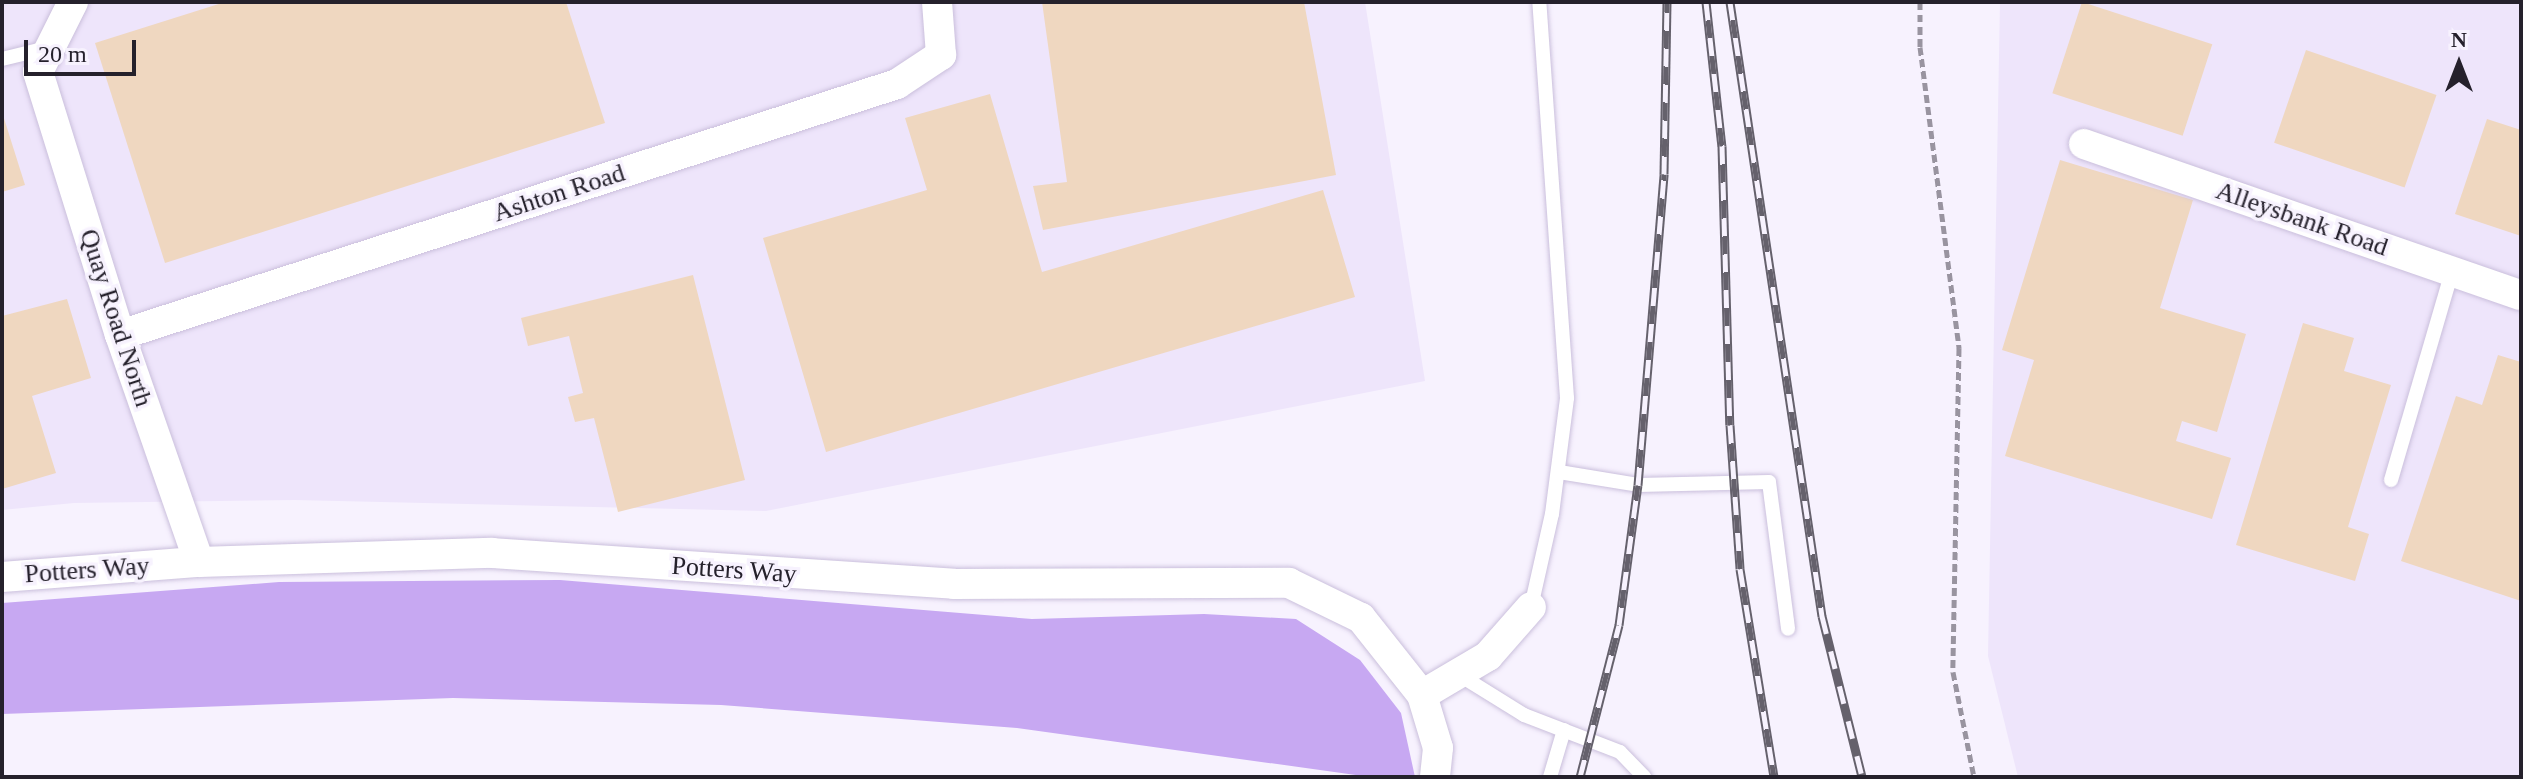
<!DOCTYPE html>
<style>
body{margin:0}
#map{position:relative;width:2523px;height:779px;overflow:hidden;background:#f7f2fe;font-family:Georgia,serif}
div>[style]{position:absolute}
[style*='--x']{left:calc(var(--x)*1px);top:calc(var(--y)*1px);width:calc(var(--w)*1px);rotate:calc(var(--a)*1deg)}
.built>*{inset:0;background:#eee5fb}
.forest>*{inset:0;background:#c7a8f2}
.building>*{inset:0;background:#efd7c0;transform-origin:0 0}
.path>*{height:5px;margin-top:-2.5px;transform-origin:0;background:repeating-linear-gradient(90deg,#9994a0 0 8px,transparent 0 12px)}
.roads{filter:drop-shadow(0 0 2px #cabfdc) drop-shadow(0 0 2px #cabfdc)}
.service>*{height:14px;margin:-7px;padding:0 7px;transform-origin:7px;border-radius:7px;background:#fff}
.minor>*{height:30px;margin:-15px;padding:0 15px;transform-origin:15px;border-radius:15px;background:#fff}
.rail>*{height:9px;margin-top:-4.5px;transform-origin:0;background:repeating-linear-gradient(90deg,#f7f2fe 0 18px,#65616c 0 36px);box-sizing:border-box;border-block:2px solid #65616c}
span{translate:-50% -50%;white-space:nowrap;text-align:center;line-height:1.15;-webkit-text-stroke:7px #f7f2fe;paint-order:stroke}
.street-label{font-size:26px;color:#25212c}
.frame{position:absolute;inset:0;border:4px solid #25212c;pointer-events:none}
.north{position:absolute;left:2419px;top:24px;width:80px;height:80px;-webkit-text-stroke:6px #f7f2fe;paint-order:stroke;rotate:0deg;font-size:22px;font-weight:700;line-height:32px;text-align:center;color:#25212c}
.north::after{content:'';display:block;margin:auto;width:28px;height:36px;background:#25212c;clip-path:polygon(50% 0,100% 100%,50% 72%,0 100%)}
.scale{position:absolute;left:24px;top:40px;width:112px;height:36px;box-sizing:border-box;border:4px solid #25212c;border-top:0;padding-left:10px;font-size:24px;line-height:28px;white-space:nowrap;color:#25212c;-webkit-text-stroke:6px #f7f2fe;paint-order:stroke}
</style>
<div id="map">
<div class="built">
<i style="clip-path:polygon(2px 2px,1365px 2px,1425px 381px,766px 511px,295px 500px,74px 503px,2px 510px)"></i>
<i style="clip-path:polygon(2000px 2px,2521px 2px,2521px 777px,2018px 777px,1988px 656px)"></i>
</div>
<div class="forest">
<i style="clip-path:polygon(560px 580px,1032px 619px,1204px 614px,1296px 619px,1360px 660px,1401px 713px,1415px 777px,1370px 777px,1017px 728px,721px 705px,453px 698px,2px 714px,2px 603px,279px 582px)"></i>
</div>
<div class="building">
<i style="clip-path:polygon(225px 2px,566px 2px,605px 123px,165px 263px,95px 43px)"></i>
<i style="clip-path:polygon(1042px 2px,1304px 2px,1336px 175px,1043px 230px,1033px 186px,1067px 182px)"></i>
<i style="left:2082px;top:2px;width:137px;height:96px;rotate:18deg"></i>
<i style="left:2306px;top:50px;width:138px;height:98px;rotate:19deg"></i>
<i style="clip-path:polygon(990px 94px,1042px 272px,1323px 190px,1355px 297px,826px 452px,763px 238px,927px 190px,905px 118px)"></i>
<i style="clip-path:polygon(2px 112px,25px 185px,2px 192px)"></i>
<i style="clip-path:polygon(2487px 119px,2521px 130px,2521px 236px,2455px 214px)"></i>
<i style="clip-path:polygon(2060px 160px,2193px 200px,2160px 308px,2246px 334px,2217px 432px,2182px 421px,2176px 441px,2231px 458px,2212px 519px,2005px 456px,2034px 360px,2002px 350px)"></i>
<i style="clip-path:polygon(693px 275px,745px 480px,618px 512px,594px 418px,575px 422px,568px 397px,583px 393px,569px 336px,528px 346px,521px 318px)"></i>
<i style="clip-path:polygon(67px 299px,91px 378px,32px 396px,56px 473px,2px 489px,2px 316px)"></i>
<i style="clip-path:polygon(2303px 323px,2354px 338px,2344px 371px,2391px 385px,2348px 527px,2369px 534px,2355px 581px,2236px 545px)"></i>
<i style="clip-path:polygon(2498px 355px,2521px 362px,2521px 601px,2401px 561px,2456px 396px,2482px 405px)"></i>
</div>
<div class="path">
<i style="--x:1920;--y:2;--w:45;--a:90"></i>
<i style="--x:1920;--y:47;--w:304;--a:82.6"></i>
<i style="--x:1959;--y:348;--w:324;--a:91.1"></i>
<i style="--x:1953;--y:672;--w:107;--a:78.7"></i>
</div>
<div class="roads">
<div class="service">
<i style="--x:2;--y:59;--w:46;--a:-13.7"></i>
<i style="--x:1559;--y:472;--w:80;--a:9.3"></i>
<i style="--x:1638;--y:485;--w:131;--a:-1.3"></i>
<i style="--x:1769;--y:482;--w:148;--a:82.6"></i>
<i style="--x:2391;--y:480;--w:218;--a:-73.7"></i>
<i style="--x:1531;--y:607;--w:95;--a:-77.3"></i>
<i style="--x:1552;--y:514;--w:117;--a:-82.6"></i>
<i style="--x:1567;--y:398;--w:397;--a:-94"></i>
<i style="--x:1458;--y:674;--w:78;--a:31.8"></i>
<i style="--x:1524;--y:715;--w:103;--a:21.1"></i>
<i style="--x:1620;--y:752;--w:35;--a:46"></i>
<i style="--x:1550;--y:777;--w:49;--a:-73.4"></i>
</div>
<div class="minor">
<i style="--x:73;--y:2;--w:78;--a:116.6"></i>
<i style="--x:38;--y:72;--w:275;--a:72.7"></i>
<i style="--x:120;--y:335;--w:240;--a:70.8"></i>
<i style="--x:2084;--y:144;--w:462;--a:19.1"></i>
<i style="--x:120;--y:335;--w:817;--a:-17.9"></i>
<i style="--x:897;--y:84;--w:53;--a:-33.4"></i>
<i style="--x:941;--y:55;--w:53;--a:-94.3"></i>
<i style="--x:2;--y:577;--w:198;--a:-4.4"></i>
<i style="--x:199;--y:562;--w:293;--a:-1.8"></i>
<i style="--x:492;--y:553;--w:463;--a:3.8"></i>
<i style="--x:954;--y:584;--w:335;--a:-0.2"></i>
<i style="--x:1289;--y:583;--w:80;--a:25.9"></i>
<i style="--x:1361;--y:618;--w:98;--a:51.6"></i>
<i style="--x:1422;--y:695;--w:55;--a:73.2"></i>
<i style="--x:1438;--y:748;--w:29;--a:96"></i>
<i style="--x:1422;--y:695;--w:77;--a:-30.6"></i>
<i style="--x:1488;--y:656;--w:65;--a:-48.7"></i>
</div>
</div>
<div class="rail">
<i style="--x:1706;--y:2;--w:145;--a:83.7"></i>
<i style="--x:1722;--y:146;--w:279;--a:88.4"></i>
<i style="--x:1730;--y:425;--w:144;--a:86"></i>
<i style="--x:1740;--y:569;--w:211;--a:80.7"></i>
<i style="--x:1730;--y:2;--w:621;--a:81.48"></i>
<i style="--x:1822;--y:616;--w:166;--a:76"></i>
<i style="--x:1580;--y:777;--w:157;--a:-75.6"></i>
<i style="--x:1619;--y:625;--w:141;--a:-82.3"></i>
<i style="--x:1638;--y:485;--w:312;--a:-85.2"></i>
<i style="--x:1664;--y:174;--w:172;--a:-89"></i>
</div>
<div class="street-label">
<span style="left:559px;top:193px;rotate:-18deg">Ashton Road</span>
<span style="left:2302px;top:219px;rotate:19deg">Alleysbank Road</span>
<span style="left:116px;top:318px;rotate:72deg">Quay Road North</span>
<span style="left:87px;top:570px;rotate:-4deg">Potters Way</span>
<span style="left:734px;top:570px;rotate:4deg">Potters Way</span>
</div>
<div class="frame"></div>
<div class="north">N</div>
<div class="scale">20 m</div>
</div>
